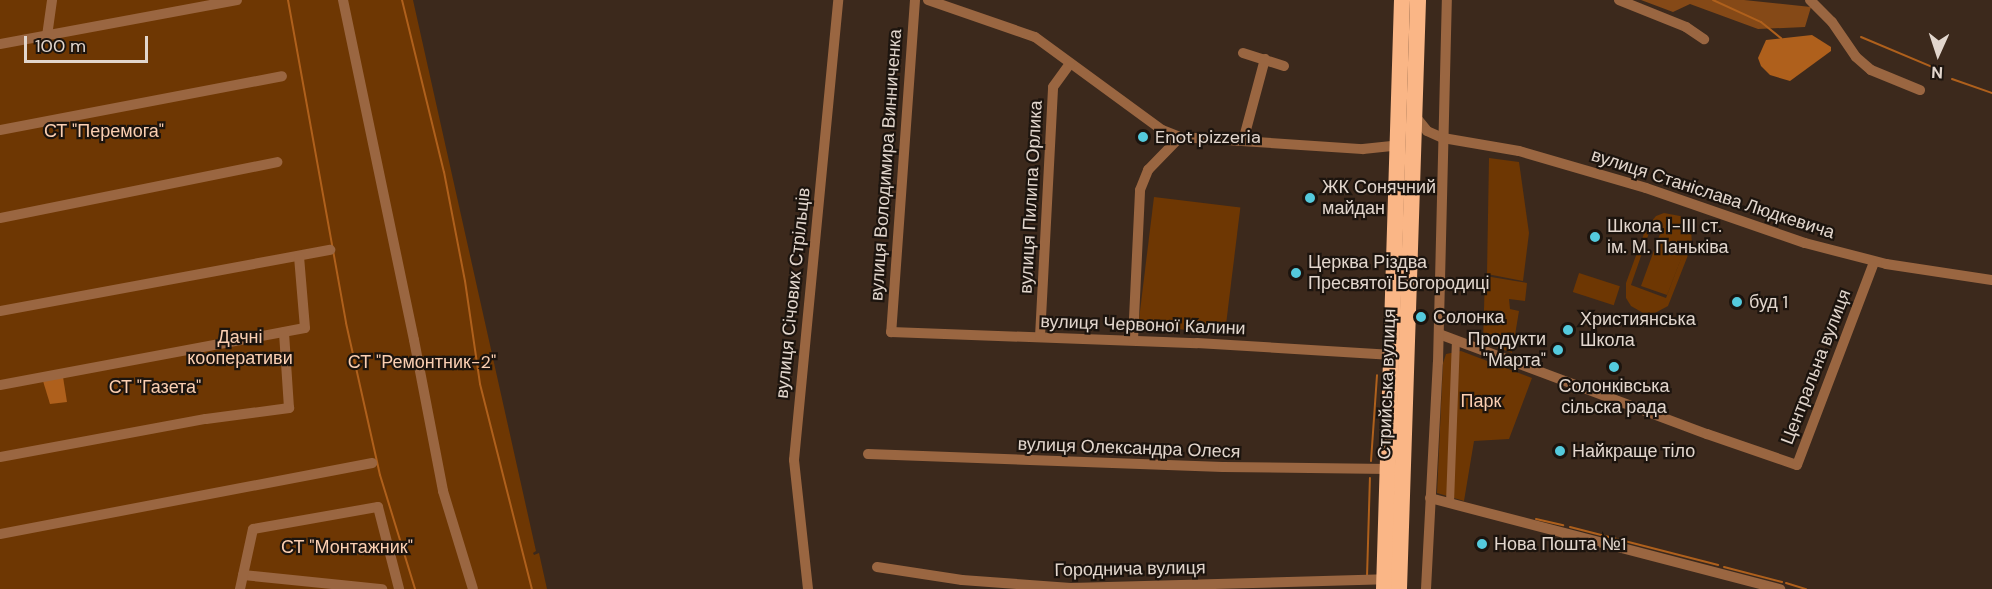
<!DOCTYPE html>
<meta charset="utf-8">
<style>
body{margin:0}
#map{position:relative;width:1992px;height:589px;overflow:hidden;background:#3c291c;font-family:"DM Sans",sans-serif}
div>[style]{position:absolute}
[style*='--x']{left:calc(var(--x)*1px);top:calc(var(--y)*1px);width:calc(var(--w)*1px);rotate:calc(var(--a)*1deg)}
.green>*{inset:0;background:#6e3703;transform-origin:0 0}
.forest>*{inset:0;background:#854917}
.water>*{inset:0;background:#af601c}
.stream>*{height:2px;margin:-1px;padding:0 1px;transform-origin:1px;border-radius:1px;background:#af601c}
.pedestrian>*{height:8px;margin:-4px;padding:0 4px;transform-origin:4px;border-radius:4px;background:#9a6641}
.minor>*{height:10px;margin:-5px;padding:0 5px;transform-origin:5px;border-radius:5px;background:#9a6641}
.trunk>*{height:16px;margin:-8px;padding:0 8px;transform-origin:8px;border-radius:8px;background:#fab686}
.dots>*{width:16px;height:16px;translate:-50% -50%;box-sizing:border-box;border:3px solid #1c140e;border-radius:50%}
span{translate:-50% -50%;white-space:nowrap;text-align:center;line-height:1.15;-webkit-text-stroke:4.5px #1c140e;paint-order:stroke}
.park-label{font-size:18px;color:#fbcfb2}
.poi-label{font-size:18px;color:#e2d6cd}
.left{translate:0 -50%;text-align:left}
.right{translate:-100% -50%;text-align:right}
.street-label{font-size:18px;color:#e2d6cd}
.north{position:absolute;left:1908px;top:24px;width:60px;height:60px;-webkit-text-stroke:4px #1c140e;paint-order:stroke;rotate:183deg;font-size:16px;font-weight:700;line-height:24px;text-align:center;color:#e2d6cd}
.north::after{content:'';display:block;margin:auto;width:21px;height:27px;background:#e2d6cd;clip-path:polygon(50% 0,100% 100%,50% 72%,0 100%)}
.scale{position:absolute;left:24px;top:36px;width:124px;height:27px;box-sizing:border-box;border:3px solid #e2d6cd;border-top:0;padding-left:8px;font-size:18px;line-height:21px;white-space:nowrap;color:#e2d6cd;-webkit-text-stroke:4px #1c140e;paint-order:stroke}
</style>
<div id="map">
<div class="green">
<i style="clip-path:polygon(0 0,413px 0,536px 551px,533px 553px,534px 555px,539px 553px,547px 589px,0 589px)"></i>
<i style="clip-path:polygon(1489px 158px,1519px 162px,1529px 233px,1523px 281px,1487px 274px)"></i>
<i style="left:1154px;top:197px;width:87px;height:128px;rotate:7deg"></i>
<i style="clip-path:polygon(evenodd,1664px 213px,1680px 216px,1687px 221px,1691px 229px,1692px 245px,1668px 306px,1653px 314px,1645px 314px,1631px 306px,1626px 298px,1626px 283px,1646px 228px,1656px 216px,1664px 213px,1650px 230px,1660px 234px,1641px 286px,1667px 295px,1687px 243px,1666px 298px,1631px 285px,1650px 230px)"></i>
<i style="left:1579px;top:273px;width:43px;height:20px;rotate:18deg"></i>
<i style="clip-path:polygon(1485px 276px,1527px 283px,1525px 301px,1509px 299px,1510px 309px,1519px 311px,1512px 353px,1483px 342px)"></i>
<i style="clip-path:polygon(1461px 351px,1532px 378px,1509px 439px,1474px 441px,1464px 501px,1437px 493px,1443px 363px,1446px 354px)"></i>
</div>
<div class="forest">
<i style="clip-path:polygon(1641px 0,1744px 0,1811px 7px,1805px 27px,1758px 29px,1690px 4px,1673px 12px)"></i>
</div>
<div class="water">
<i style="clip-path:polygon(1812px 35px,1831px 47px,1831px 51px,1790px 81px,1770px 75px,1761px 66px,1758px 58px,1766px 40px)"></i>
<i style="clip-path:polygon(63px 377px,67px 402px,50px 404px,43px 381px)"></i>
</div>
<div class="stream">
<i style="--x:288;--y:0;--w:328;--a:79.8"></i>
<i style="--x:346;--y:323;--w:156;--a:77.4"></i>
<i style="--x:380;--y:475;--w:119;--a:72.9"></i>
<i style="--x:402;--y:0;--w:177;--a:76.3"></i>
<i style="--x:444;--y:172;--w:111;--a:79.1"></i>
<i style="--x:465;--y:281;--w:104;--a:81.7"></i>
<i style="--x:480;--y:384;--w:211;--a:75.8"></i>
<i style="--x:1713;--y:0;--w:53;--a:24.6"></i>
<i style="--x:1761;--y:22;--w:26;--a:39"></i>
<i style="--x:1861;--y:37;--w:88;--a:22.8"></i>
<i style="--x:1952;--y:79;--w:42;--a:19.3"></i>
<i style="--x:1371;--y:461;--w:86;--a:-86"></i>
<i style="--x:1536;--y:519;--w:28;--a:13"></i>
<i style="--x:1570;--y:527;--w:153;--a:14.4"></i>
<i style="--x:1724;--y:567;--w:60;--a:14.5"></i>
<i style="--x:1367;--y:577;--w:99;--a:-88.3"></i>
<i style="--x:1786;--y:583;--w:21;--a:17"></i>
</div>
<div class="pedestrian">
<i style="--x:1450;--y:503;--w:163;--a:-87.9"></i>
</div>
<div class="minor">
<i style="--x:343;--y:0;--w:347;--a:78.2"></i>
<i style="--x:414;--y:340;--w:154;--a:79.1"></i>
<i style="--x:443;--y:491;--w:102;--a:73"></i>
<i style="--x:915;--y:0;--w:333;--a:94.1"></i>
<i style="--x:891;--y:332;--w:306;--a:2.1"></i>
<i style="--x:1197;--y:343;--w:196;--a:3.5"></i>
<i style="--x:928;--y:0;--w:113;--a:19.1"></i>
<i style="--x:1035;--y:37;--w:157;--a:36.2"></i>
<i style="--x:1162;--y:130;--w:19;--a:21"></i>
<i style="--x:1180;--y:137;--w:183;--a:3.8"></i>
<i style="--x:1363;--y:149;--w:36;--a:-6"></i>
<i style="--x:1619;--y:0;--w:72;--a:21.9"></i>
<i style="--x:1686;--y:27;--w:22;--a:34"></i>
<i style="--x:1810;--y:0;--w:31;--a:45"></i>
<i style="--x:1832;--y:22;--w:42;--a:55.6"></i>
<i style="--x:1856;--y:57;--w:20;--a:41"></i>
<i style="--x:1871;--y:70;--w:53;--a:22.2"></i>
<i style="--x:47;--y:36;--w:36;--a:-82"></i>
<i style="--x:0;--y:44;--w:241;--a:-10.5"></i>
<i style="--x:1243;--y:53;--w:43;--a:17.6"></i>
<i style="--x:1415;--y:116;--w:19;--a:51"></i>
<i style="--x:1427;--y:131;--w:17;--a:24"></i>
<i style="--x:1443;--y:138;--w:77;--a:9.7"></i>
<i style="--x:1519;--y:151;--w:132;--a:16.2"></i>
<i style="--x:1646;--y:188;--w:168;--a:19.1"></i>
<i style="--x:1805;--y:243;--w:84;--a:14.5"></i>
<i style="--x:1886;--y:264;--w:107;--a:8.6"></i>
<i style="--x:0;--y:130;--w:287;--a:-10.8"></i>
<i style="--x:1243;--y:141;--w:85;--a:-75"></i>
<i style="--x:0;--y:218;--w:283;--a:-11.4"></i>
<i style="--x:0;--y:311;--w:336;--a:-10.5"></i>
<i style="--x:1439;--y:334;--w:286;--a:20.5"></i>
<i style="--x:1707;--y:434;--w:95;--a:19"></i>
<i style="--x:1797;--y:465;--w:217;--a:-69.2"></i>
<i style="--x:1040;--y:337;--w:250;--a:-87"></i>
<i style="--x:1053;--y:87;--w:29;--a:-54"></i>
<i style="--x:1133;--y:340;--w:150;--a:-87.3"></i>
<i style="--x:1140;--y:190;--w:22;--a:-68"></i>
<i style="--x:1148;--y:170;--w:46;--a:-45.9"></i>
<i style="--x:0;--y:385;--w:310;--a:-10.6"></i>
<i style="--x:305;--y:328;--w:72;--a:-94.8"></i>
<i style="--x:868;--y:454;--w:355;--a:2.1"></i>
<i style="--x:1223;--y:467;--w:166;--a:0.7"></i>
<i style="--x:0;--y:457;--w:209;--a:-10.5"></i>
<i style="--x:206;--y:419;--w:84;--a:-7.5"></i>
<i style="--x:289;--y:408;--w:76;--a:-93.8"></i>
<i style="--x:1430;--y:498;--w:362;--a:14.6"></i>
<i style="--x:0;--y:534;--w:379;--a:-10.8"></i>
<i style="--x:877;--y:567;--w:86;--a:8.7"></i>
<i style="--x:962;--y:580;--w:109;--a:4.2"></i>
<i style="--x:1071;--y:588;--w:314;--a:-1.6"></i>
<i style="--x:243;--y:575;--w:140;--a:5.8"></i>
<i style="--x:240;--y:589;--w:61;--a:-77.8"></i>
<i style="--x:253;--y:529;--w:127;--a:-10"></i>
<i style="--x:378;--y:507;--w:85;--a:75.6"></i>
<i style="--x:808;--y:589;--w:130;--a:-96.2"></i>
<i style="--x:794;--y:460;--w:462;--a:-84.5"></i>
<i style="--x:1426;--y:589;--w:227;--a:-87"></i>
<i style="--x:1438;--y:362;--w:362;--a:-88.6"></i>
</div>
<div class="trunk">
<i style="--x:1384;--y:589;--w:589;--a:-88.25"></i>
<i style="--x:1399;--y:589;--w:589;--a:-88.15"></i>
</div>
<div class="dots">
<i style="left:1143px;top:137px;background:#54cadd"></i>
<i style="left:1310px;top:198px;background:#54cadd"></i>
<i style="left:1595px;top:237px;background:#54cadd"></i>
<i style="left:1296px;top:273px;background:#54cadd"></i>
<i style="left:1737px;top:302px;background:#54cadd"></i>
<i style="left:1421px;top:317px;background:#54cadd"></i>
<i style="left:1568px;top:330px;background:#54cadd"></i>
<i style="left:1558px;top:350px;background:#54cadd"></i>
<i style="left:1614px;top:367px;background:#54cadd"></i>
<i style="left:1560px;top:451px;background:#54cadd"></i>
<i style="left:1482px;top:544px;background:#54cadd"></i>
</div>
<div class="park-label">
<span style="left:104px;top:131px">СТ "Перемога"</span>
<span style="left:240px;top:348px">Дачні<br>кооперативи</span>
<span style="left:422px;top:362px">СТ "Ремонтник-2"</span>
<span style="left:155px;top:387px">СТ "Газета"</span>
<span style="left:1481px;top:401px">Парк</span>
<span style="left:347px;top:547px">СТ "Монтажник"</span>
</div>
<div class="poi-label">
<span class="left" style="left:1155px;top:137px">Enot pizzeria</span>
<span class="left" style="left:1322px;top:198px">ЖК Сонячний<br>майдан</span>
<span class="left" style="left:1607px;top:237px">Школа І-ІІІ ст.<br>ім. М. Паньківа</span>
<span class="left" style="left:1308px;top:273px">Церква Різдва<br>Пресвятої Богородиці</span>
<span class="left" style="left:1749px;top:302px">буд 1</span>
<span class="left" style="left:1433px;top:317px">Солонка</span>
<span class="left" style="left:1580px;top:330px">Християнська<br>Школа</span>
<span class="right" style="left:1546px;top:350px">Продукти<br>"Марта"</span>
<span style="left:1614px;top:397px">Солонківська<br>сільска рада</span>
<span class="left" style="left:1572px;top:451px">Найкраще тіло</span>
<span class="left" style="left:1494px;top:544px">Нова Пошта №1</span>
</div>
<div class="street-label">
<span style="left:886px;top:165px;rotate:-86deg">вулиця Володимира Винниченка</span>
<span style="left:1713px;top:194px;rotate:18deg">вулиця Станіслава Людкевича</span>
<span style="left:1031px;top:197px;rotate:-87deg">вулиця Пилипа Орлика</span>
<span style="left:793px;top:293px;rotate:-84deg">вулиця Січових Стрільців</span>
<span style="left:1143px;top:325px;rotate:2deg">вулиця Червоної Калини</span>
<span style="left:1816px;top:367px;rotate:-69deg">Центральна вулиця</span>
<span style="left:1387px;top:384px;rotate:-88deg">Стрийська вулиця</span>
<span style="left:1129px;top:448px;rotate:2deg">вулиця Олександра Олеся</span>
<span style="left:1130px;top:569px;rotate:-1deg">Городнича вулиця</span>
</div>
<div class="north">N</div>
<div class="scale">100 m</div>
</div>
